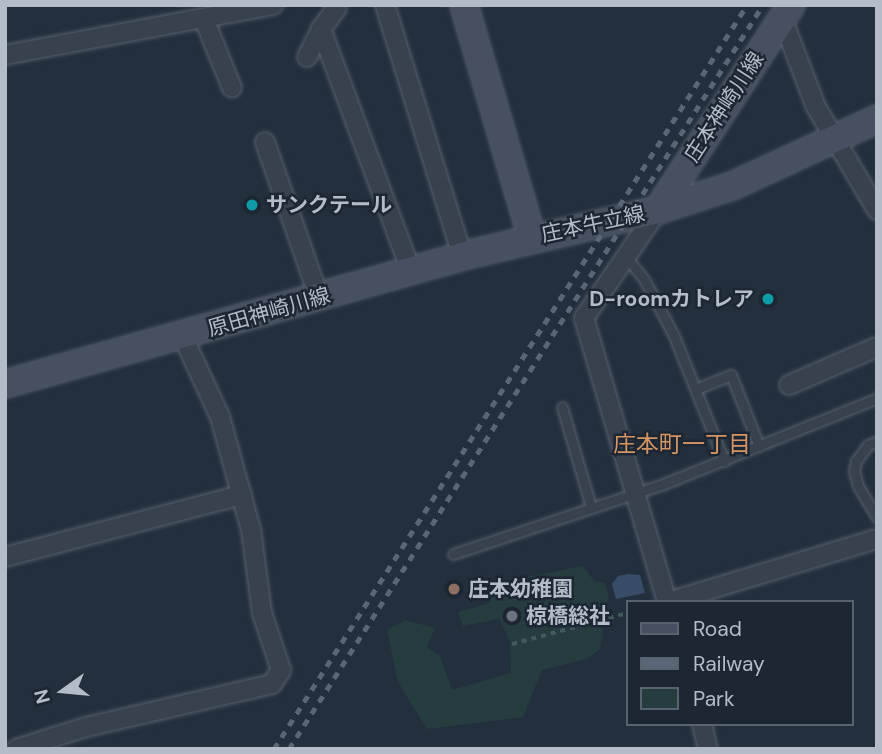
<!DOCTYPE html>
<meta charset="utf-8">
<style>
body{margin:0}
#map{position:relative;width:882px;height:754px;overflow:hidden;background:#242f3e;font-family:"DM Sans","Noto Sans JP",sans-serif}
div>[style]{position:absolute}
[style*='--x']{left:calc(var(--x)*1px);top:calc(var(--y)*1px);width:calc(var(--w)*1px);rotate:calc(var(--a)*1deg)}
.green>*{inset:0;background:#263c3f}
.water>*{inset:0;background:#394c67}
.path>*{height:3.5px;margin-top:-1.75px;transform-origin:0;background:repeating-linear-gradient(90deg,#44595c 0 5px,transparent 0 10px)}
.roads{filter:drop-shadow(0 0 2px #565f6c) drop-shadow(0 0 2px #565f6c)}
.lane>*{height:9px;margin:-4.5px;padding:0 4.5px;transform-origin:4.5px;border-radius:4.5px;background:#38414e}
.street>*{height:18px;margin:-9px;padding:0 9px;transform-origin:9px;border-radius:9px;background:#38414e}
.secondary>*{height:26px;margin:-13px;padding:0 13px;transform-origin:13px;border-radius:13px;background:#465061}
.rail>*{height:5px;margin-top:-2.5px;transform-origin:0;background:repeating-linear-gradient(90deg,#5a6575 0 7px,transparent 0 14px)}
.dots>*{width:19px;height:19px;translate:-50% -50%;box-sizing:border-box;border:4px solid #1d2633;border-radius:50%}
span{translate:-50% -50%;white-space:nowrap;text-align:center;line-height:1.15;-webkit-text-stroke:5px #1d2633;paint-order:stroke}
.street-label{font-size:21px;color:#b4bcc9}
.poi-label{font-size:21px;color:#b4bcc9;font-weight:700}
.left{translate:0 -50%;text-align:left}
.right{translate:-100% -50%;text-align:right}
.neighbourhood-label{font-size:23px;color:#d59563}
.frame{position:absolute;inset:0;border:7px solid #b4bcc9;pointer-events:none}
.legend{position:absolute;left:626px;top:600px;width:228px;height:126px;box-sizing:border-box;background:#1d2633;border:2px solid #59626f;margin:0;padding:9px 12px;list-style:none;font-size:21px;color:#b4bcc9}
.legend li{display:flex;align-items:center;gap:14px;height:35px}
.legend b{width:35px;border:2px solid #59626f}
.north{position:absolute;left:28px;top:656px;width:70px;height:70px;-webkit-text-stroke:5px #1d2633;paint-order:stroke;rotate:255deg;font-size:19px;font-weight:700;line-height:28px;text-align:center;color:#b4bcc9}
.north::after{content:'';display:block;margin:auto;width:24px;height:32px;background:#b4bcc9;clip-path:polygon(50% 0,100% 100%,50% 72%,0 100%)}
</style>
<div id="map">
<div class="green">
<i style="clip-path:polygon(583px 566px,594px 581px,605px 583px,609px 597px,600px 649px,587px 659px,542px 670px,523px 717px,427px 729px,398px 682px,387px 630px,405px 620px,435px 628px,427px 647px,440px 656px,452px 690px,511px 673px,510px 641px,499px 619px,463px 626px,458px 612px,490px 603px,491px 590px,505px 581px)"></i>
</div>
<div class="water">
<i style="clip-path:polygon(629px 574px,640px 575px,645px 593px,616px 599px,612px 584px,618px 576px)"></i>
</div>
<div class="path">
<i style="--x:512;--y:644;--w:120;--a:-15"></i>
</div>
<div class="roads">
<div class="lane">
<i style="--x:626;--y:257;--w:28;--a:51"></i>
<i style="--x:644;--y:279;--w:64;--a:62.2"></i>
<i style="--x:674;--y:336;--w:135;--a:68.2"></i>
<i style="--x:696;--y:389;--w:38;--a:-22"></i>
<i style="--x:731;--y:375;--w:76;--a:68.5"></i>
<i style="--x:562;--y:407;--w:104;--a:73.8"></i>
<i style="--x:877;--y:441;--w:10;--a:156"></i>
<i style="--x:868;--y:445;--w:20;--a:127"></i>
<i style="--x:856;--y:461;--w:10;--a:101"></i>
<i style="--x:854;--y:471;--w:16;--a:75"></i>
<i style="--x:858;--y:486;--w:37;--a:59"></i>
<i style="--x:453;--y:554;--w:219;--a:-18.4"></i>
<i style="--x:661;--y:485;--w:233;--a:-21.9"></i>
</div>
<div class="street">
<i style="--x:385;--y:5;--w:263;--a:72.9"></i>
<i style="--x:782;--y:18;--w:95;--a:69.1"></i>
<i style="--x:816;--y:107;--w:120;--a:59.4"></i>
<i style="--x:204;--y:19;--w:74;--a:67.9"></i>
<i style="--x:321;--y:29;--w:258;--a:69.6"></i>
<i style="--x:5;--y:55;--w:273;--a:-10.6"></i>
<i style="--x:307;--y:57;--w:31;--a:-63"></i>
<i style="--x:321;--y:29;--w:26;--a:-53"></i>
<i style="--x:265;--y:142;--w:164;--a:70.8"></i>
<i style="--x:658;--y:210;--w:131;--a:124.4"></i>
<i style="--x:584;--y:318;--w:296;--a:73.7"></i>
<i style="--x:789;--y:385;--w:96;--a:-23.4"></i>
<i style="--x:5;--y:557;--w:245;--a:-14.7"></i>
<i style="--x:668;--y:602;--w:218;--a:-16.8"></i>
<i style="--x:702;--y:724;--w:26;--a:77"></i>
<i style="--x:16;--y:749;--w:73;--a:-17.4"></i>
<i style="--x:86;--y:727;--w:191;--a:-13"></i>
<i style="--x:272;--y:684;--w:17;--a:-57"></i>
<i style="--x:281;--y:670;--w:60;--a:-108.4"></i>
<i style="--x:262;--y:613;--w:84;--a:-97.5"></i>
<i style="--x:251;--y:530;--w:117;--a:-105.3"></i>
<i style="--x:220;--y:417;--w:88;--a:-114.8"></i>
</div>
<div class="secondary">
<i style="--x:464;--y:5;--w:243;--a:73.7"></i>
<i style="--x:658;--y:210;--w:244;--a:-57"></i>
<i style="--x:5;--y:384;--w:475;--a:-15.6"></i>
<i style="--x:462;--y:256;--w:201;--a:-13.2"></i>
<i style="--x:658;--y:210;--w:78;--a:-18"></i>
<i style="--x:732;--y:186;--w:160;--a:-24.8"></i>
</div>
</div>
<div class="rail">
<i style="--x:274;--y:749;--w:882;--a:-57.55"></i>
<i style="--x:289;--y:749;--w:882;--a:-57.5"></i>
</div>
<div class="dots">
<i style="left:252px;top:205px;background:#0f9aa8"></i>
<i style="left:768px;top:299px;background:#0f9aa8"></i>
<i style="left:454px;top:589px;background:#8d6e63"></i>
<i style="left:512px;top:616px;background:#6b7280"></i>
</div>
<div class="street-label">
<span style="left:724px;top:107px;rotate:-57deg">庄本神崎川線</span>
<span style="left:593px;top:224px;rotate:-12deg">庄本牛立線</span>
<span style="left:269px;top:312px;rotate:-16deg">原田神崎川線</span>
</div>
<div class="poi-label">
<span class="left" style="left:266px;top:205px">サンクテール</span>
<span class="right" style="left:754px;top:299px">D-roomカトレア</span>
<span class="left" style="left:468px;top:589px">庄本幼稚園</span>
<span class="left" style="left:526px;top:616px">椋橋総社</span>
</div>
<div class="neighbourhood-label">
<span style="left:682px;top:444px">庄本町一丁目</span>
</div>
<div class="frame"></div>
<ul class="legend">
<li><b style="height:9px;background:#465061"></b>Road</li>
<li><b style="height:9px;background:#5a6575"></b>Railway</li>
<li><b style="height:19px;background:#263c3f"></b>Park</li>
</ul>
<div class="north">N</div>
</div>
